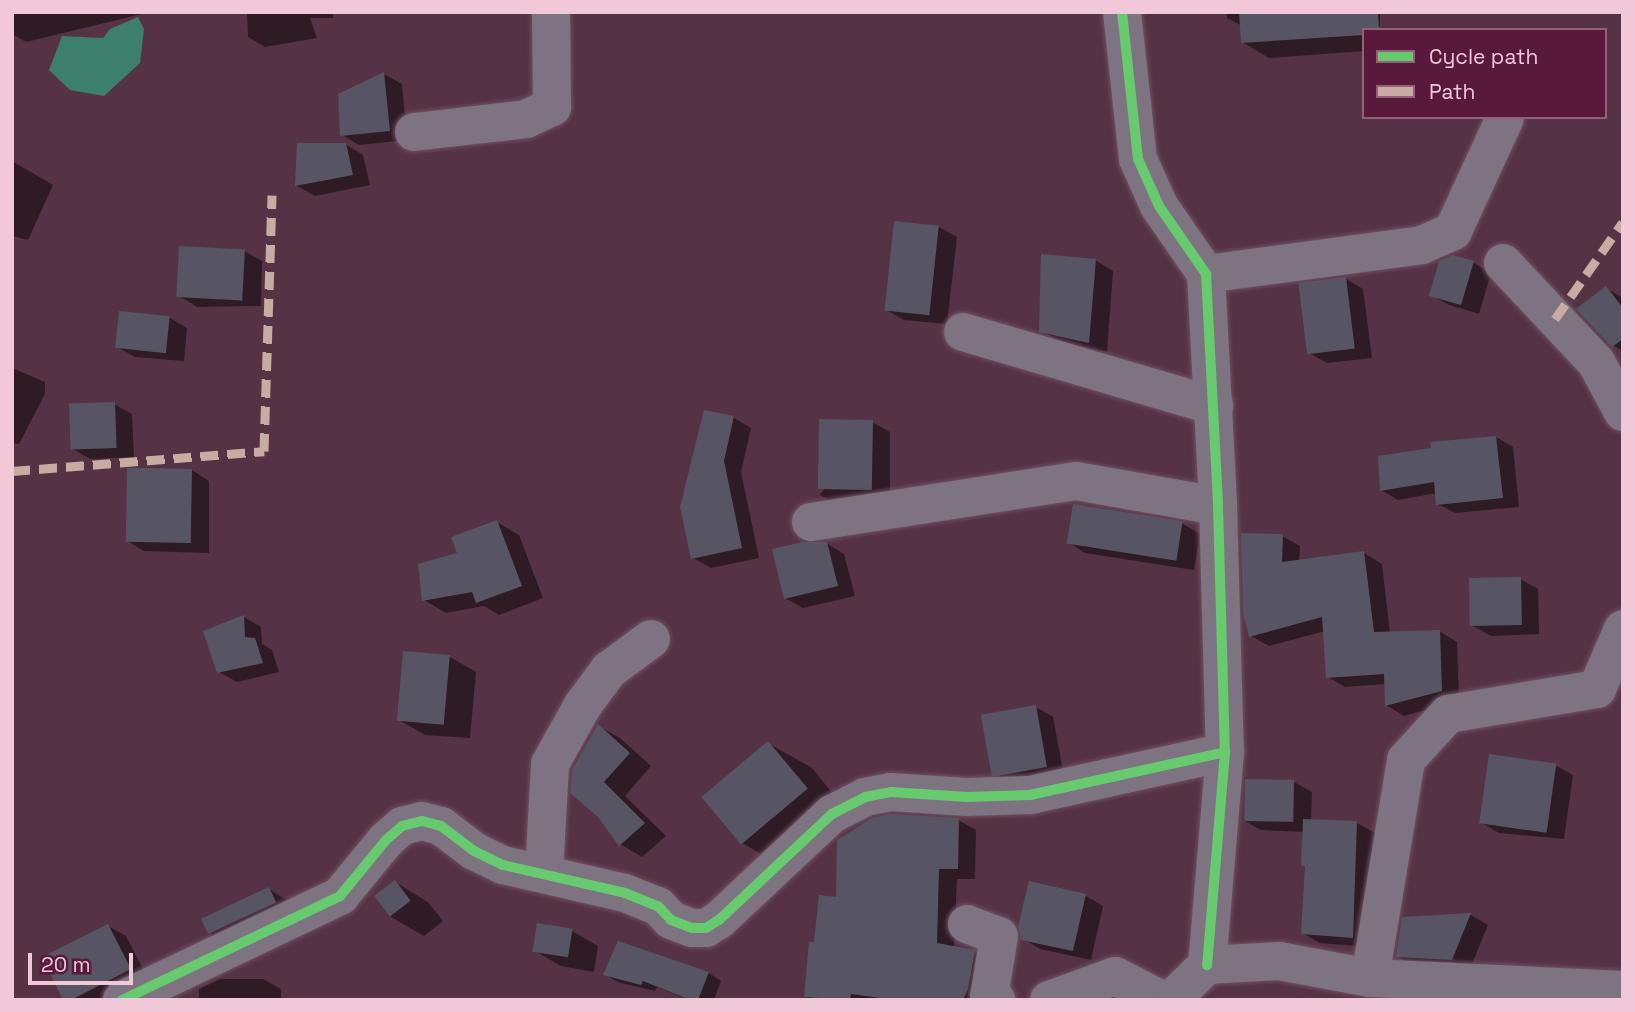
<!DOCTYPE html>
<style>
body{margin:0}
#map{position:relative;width:1635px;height:1012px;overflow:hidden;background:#563344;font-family:"Space Grotesk",sans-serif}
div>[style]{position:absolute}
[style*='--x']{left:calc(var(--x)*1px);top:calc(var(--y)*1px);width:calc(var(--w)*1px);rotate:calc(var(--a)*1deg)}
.water>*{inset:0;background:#3c7f6d}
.shadow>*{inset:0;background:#0007}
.building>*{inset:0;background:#575564;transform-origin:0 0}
.roads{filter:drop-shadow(0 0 2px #6f505f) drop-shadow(0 0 2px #6f505f)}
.minor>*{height:38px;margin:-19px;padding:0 19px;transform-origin:19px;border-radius:19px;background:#7e7380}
.quiet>*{height:9px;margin-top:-4.5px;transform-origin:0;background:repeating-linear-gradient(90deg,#c7aca2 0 18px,transparent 0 27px)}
.cycleway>*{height:10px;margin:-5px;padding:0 5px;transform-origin:5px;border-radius:5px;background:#67ca6e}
span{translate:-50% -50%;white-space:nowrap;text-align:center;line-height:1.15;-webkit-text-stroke:5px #59193a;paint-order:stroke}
.frame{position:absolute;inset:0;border:14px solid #f1c8d8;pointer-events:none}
.legend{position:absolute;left:1362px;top:28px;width:245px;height:91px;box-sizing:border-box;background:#59193a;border:2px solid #965f79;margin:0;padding:9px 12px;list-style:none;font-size:21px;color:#f1c8d8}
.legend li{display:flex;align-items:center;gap:14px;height:35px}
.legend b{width:35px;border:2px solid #965f79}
.scale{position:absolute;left:28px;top:953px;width:105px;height:32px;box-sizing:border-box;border:4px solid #f1c8d8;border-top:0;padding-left:9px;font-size:21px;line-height:24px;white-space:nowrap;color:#f1c8d8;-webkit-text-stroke:5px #59193a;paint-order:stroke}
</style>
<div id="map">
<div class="water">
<i style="clip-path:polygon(138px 17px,144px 29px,140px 63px,104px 96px,70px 90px,49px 70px,62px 36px,103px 38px,110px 29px)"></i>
</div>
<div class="shadow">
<i style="clip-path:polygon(12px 12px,150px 12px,26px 42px,12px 34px)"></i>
<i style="clip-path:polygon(247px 12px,333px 12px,333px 18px,310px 18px,317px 38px,265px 47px,248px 37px)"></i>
<i style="clip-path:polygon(1226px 12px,1380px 12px,1380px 26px,1363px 28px,1364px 51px,1269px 58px,1242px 42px,1242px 26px,1227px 18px)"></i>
<i style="clip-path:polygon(384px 74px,402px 84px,407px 140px,359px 145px,342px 135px,340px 95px)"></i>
<i style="clip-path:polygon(345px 144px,363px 155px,370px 185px,315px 196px,297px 186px)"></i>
<i style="clip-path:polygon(12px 161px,53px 185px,28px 240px,12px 236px)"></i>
<i style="clip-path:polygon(939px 227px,957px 237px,947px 324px,904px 320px,886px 310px)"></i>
<i style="clip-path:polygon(244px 251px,262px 261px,261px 306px,197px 307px,179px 296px)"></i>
<i style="clip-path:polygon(1453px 257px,1474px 263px,1491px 273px,1479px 314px,1449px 305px,1431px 295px)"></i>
<i style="clip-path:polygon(1095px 260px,1113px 271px,1107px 352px,1059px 341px,1041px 331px)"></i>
<i style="clip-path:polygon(1346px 279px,1363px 289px,1372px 358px,1327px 363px,1309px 353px)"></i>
<i style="clip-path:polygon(1606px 288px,1623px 298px,1623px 351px,1613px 345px)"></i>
<i style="clip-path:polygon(170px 318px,187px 328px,184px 361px,135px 357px,117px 347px)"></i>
<i style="clip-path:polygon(12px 368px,45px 382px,45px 394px,19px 444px,12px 443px)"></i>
<i style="clip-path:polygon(114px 404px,132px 414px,134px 457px,90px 459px,73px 449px)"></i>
<i style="clip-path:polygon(705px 412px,734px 418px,751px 428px,741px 472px,759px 558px,711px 568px,693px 558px)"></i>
<i style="clip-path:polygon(872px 422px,890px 432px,890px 500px,838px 505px,820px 495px)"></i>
<i style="clip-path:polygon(1496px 437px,1513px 447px,1519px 507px,1455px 513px,1438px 504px,1437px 493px,1398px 500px,1381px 490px)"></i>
<i style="clip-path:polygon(192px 470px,209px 481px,209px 553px,144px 551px,126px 540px)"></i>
<i style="clip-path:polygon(497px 522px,519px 535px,543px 598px,499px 615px,484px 606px,446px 613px,424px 600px,460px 555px)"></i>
<i style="clip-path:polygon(1183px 524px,1200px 534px,1194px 570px,1085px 553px,1068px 542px)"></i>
<i style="clip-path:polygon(1282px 536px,1300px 546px,1299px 561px,1364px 553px,1382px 564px,1390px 633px,1439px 631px,1457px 642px,1459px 701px,1404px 716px,1386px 705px,1386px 684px,1345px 687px,1328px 677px,1325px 631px,1269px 646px,1251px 636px)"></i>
<i style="clip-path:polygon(826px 543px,844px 554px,855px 596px,803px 608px,785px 598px)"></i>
<i style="clip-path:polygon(1520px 579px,1538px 589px,1539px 634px,1491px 636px,1473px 626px)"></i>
<i style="clip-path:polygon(244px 617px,261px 627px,262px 644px,272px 650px,279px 672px,237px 682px,219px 672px)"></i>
<i style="clip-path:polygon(450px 657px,476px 672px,470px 738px,425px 735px,399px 720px)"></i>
<i style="clip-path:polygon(1036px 707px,1053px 717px,1064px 776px,1011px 784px,993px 773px)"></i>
<i style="clip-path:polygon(598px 726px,620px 738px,651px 766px,625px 796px,666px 836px,642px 857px,620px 844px,599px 816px)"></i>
<i style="clip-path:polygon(768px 743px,812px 768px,850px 815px,786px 868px,742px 843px)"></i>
<i style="clip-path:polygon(1555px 765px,1573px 775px,1564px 839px,1499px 833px,1482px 823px)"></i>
<i style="clip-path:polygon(1294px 782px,1312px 792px,1311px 821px,1357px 823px,1375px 833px,1370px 947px,1320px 943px,1302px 933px,1307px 867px,1303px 865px,1304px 832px,1261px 830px,1243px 820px)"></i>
<i style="clip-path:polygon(873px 820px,958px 820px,976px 830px,975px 879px,957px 879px,954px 948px,974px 952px,992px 962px,985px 1000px,813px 1000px,805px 996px,816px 944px,838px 899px,838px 840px)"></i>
<i style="clip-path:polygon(395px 882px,428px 902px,443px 921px,424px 936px,391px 917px)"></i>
<i style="clip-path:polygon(1030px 883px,1086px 896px,1103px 906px,1091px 960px,1040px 949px,1022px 938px)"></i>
<i style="clip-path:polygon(269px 889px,286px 900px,293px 912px,228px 943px,210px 933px)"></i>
<i style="clip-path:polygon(1471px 915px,1488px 925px,1470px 969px,1415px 967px,1398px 956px,1404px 919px)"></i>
<i style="clip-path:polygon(108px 926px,126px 936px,148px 979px,108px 1000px,65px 1000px)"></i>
<i style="clip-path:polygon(572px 931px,598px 946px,594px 972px,561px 966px,535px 951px)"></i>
<i style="clip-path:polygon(619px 944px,709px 973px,721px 981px,714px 1000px,688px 1000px,657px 987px,655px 991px,617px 982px,605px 974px)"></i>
<i style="clip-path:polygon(220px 979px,263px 979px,281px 989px,281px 1000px,199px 1000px,199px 989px)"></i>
</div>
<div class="building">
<i style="clip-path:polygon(1239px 12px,1378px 12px,1379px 30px,1364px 30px,1364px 35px,1241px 43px)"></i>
<i style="clip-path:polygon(384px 72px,390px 131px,340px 136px,338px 94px)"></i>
<i style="clip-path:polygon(297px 143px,346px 143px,353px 175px,295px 186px)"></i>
<i style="left:894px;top:221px;width:45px;height:90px;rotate:6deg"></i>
<i style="left:179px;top:246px;width:66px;height:51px;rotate:3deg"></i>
<i style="clip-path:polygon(1041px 254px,1096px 259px,1089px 343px,1039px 332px)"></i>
<i style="clip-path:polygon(1453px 255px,1474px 261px,1461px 305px,1429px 296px,1439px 261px)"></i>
<i style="left:1346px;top:277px;width:72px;height:48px;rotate:83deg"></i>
<i style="clip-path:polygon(1606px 286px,1623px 308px,1623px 339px,1612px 347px,1576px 309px)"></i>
<i style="left:119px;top:311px;width:51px;height:37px;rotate:6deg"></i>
<i style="left:115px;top:402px;width:46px;height:46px;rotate:88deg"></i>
<i style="clip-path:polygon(704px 410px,734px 416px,724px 461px,742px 548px,691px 559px,680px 507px)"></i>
<i style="left:873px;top:420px;width:70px;height:54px;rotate:91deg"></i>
<i style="clip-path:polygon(1496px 436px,1503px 498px,1436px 505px,1434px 482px,1380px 491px,1378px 456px,1431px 448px,1430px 442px)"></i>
<i style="left:192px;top:469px;width:74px;height:65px;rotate:91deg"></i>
<i style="left:1073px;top:504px;width:111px;height:40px;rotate:9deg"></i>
<i style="clip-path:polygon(497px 520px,522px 586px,476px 603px,472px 592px,422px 601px,418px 564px,457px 553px,451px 537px)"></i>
<i style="clip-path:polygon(1241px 533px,1283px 534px,1282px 562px,1364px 551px,1374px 632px,1440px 630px,1442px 691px,1385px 706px,1384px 674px,1326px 678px,1322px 617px,1249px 637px,1243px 614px)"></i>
<i style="clip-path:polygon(803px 542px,827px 542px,838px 586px,784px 599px,772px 549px)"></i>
<i style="left:1521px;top:577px;width:48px;height:52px;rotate:89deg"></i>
<i style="clip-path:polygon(244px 615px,245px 637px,255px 638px,263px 663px,217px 673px,203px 631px)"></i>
<i style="left:403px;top:651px;width:47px;height:70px;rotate:5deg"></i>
<i style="left:1036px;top:705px;width:63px;height:56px;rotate:80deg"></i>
<i style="clip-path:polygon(598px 724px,630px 753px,604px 782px,645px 823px,619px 846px,598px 817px,570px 793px,572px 770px)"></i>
<i style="left:768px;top:741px;width:62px;height:87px;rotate:50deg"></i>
<i style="left:1489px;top:754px;width:68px;height:70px;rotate:8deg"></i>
<i style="left:1245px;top:779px;width:49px;height:42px;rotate:1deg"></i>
<i style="clip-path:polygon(890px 814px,959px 818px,958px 869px,939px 869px,937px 943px,975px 950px,968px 989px,963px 1000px,895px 1000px,851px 994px,850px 1000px,804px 997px,809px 942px,814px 942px,819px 895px,836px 897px,837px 840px,872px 818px)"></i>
<i style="clip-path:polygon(1303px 819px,1357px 821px,1353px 938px,1301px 934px,1305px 866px,1301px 866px)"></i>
<i style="left:395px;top:880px;width:26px;height:26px;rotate:53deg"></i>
<i style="clip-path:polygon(1029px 881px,1086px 894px,1073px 951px,1021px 940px,1018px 926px)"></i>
<i style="left:269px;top:887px;width:17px;height:75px;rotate:65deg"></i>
<i style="clip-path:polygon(1471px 913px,1452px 960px,1396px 957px,1402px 917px)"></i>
<i style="left:537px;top:923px;width:36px;height:29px;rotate:9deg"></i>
<i style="clip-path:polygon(108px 924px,131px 969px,71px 1000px,63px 1000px,42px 957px)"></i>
<i style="clip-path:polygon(618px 941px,709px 972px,698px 1000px,690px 1000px,643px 981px,641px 985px,603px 975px)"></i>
</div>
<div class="roads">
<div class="minor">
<i style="--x:1122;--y:12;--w:148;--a:83.8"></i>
<i style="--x:1138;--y:159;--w:51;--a:65.9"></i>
<i style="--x:1159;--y:206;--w:83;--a:55.3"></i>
<i style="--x:1206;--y:274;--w:232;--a:87"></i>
<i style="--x:1218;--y:506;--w:246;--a:88.4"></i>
<i style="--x:1225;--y:752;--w:214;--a:94.8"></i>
<i style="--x:414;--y:132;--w:113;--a:-6.6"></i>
<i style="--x:526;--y:119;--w:29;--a:-25"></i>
<i style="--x:552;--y:107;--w:95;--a:-90.6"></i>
<i style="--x:1503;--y:263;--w:136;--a:46.8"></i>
<i style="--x:1596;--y:362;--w:57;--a:61.6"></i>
<i style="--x:1206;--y:274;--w:218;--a:-7.6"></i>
<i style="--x:1422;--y:245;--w:34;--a:-24"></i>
<i style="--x:1453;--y:231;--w:124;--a:-65.3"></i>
<i style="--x:963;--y:332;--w:262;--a:16.4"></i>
<i style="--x:811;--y:522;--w:268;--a:-8.8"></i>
<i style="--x:1076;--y:481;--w:144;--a:10"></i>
<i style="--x:544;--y:873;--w:109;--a:-86.8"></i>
<i style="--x:550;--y:764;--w:68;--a:-60.8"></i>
<i style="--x:583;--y:705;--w:44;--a:-53.4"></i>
<i style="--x:609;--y:670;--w:52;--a:-36.4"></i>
<i style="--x:967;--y:924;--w:34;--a:21"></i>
<i style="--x:999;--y:936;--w:62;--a:99.3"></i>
<i style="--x:989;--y:997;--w:8;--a:23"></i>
<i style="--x:1370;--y:978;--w:221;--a:-80.6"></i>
<i style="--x:1406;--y:760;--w:62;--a:-47.6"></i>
<i style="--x:1448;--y:714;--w:151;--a:-9.5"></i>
<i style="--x:1597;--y:689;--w:65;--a:-66.6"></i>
<i style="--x:122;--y:1000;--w:242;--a:-25.5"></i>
<i style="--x:340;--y:896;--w:72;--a:-50.6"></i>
<i style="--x:386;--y:840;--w:21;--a:-41"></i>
<i style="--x:402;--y:826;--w:21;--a:-14"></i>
<i style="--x:422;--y:821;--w:20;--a:15"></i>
<i style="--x:441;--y:826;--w:41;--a:37.1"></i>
<i style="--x:474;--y:851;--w:32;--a:26"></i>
<i style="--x:503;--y:865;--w:125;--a:12.9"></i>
<i style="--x:625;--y:893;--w:35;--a:22"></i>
<i style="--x:658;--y:906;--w:19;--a:47"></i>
<i style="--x:671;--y:920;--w:22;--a:21"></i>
<i style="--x:692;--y:928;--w:14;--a:0"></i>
<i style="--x:706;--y:928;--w:15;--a:-32"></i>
<i style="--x:719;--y:920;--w:155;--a:-43.2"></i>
<i style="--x:832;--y:814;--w:37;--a:-27"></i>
<i style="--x:865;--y:797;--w:26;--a:-11"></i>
<i style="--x:891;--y:792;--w:76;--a:3.8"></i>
<i style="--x:967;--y:797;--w:63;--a:-1.8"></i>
<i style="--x:1030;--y:795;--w:200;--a:-12.4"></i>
<i style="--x:1049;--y:1000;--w:70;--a:-20"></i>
<i style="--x:1115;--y:976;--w:53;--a:27.1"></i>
<i style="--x:1171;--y:1000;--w:50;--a:-44.2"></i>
<i style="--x:1207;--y:965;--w:72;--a:-3.2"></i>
<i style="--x:1279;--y:961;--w:93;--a:10.6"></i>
<i style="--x:1370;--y:978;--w:253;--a:2.7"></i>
</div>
</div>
<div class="quiet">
<i style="--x:1555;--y:319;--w:118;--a:-55"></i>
<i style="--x:12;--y:471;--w:253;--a:-4.5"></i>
<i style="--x:264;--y:451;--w:256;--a:-88.2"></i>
</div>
<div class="cycleway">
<i style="--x:1122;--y:12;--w:148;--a:83.8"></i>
<i style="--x:1138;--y:159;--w:51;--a:65.9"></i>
<i style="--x:1159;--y:206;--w:83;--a:55.3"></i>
<i style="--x:1206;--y:274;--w:232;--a:87"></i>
<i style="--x:1218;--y:506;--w:246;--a:88.4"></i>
<i style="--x:1225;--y:752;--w:214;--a:94.8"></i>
<i style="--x:122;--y:1000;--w:242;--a:-25.5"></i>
<i style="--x:340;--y:896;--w:72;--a:-50.6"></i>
<i style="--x:386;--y:840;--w:21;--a:-41"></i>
<i style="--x:402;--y:826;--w:21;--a:-14"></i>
<i style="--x:422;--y:821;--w:20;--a:15"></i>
<i style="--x:441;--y:826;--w:41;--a:37.1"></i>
<i style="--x:474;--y:851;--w:32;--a:26"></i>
<i style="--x:503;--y:865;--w:125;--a:12.9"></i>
<i style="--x:625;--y:893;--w:35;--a:22"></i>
<i style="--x:658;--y:906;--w:19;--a:47"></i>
<i style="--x:671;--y:920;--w:22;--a:21"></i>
<i style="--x:692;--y:928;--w:14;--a:0"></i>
<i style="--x:706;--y:928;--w:15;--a:-32"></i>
<i style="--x:719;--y:920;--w:155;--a:-43.2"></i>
<i style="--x:832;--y:814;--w:37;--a:-27"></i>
<i style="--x:865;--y:797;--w:26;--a:-11"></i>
<i style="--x:891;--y:792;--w:76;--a:3.8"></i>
<i style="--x:967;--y:797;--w:63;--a:-1.8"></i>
<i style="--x:1030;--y:795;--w:200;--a:-12.4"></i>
</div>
<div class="frame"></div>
<ul class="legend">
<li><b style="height:9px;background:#67ca6e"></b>Cycle path</li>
<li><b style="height:9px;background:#c7aca2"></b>Path</li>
</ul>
<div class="scale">20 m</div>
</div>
